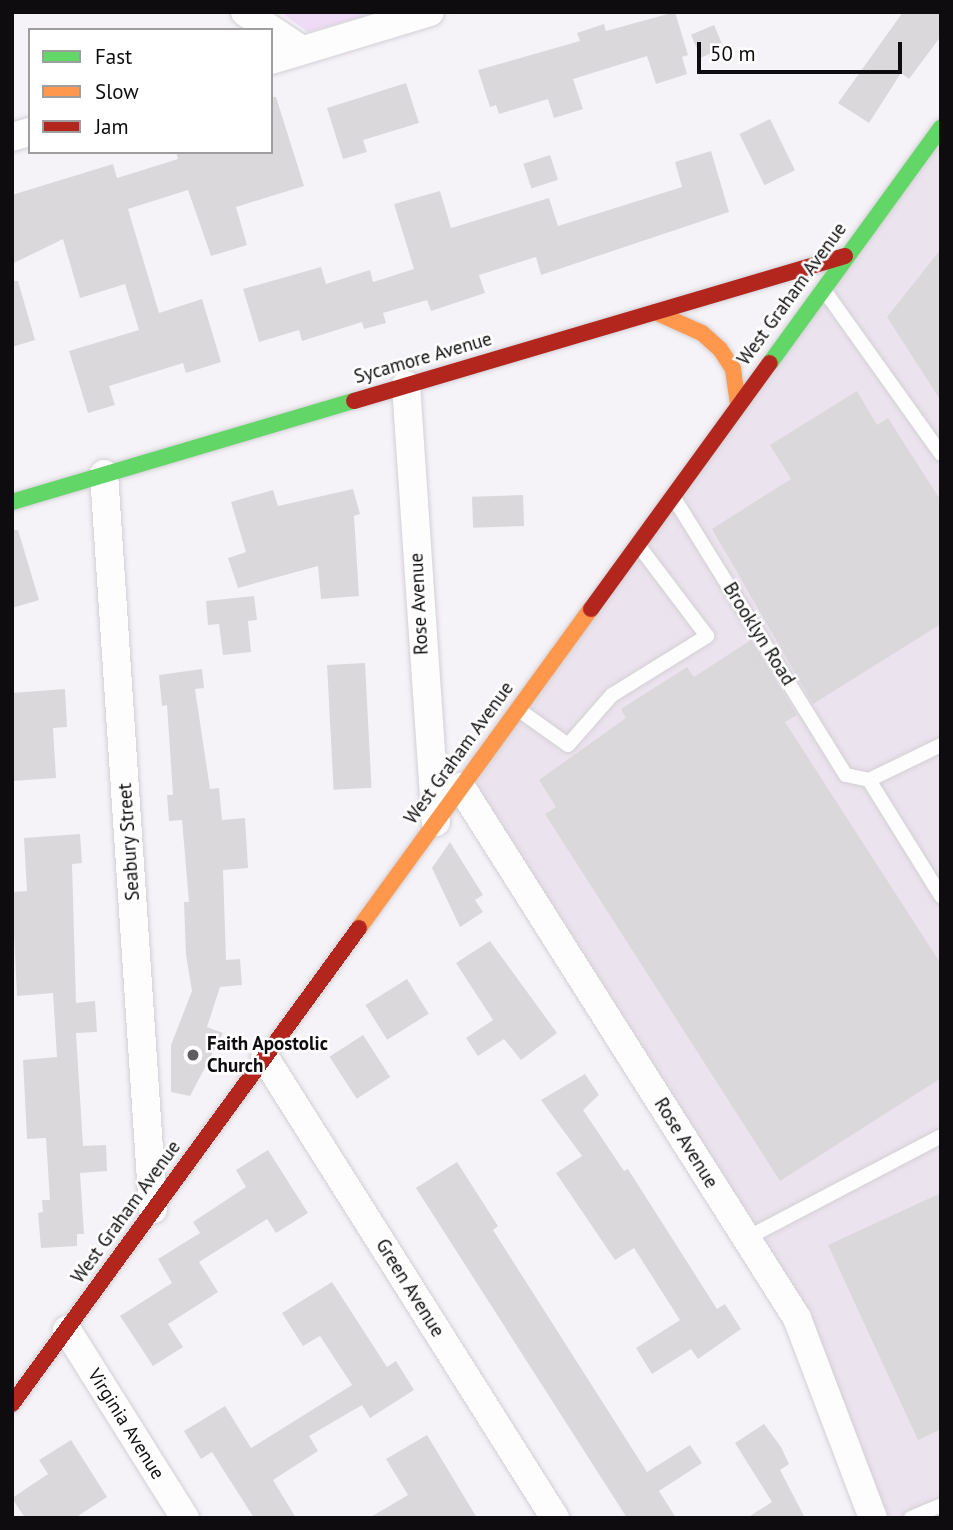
<!DOCTYPE html>
<style>
body{margin:0}
#map{position:relative;width:953px;height:1530px;overflow:hidden;background:#f6f3f8;font-family:"PT Sans",sans-serif}
div>[style]{position:absolute}
[style*='--x']{left:calc(var(--x)*1px);top:calc(var(--y)*1px);width:calc(var(--w)*1px);rotate:calc(var(--a)*1deg)}
.built>*{inset:0;background:#ebe3ed}
.green>*{inset:0;background:#f0dbf6}
.building>*{inset:0;background:#dbd8dc;transform-origin:0 0}
.roads{filter:drop-shadow(0 0 2px #d2d0d4) drop-shadow(0 0 2px #d2d0d4)}
.lane>*{height:14px;margin:-7px;padding:0 7px;transform-origin:7px;border-radius:7px;background:#fefdfe}
.street>*{height:28px;margin:-14px;padding:0 14px;transform-origin:14px;border-radius:14px;background:#fefdfe}
.fast>*{height:16px;margin:-8px;padding:0 8px;transform-origin:8px;border-radius:8px;background:#63d668}
.slow>*{height:16px;margin:-8px;padding:0 8px;transform-origin:8px;border-radius:8px;background:#ff974d}
.jam>*{height:16px;margin:-8px;padding:0 8px;transform-origin:8px;border-radius:8px;background:#b3261e}
.dots>*{width:19px;height:19px;translate:-50% -50%;box-sizing:border-box;border:4px solid #fff;border-radius:50%}
span{translate:-50% -50%;white-space:nowrap;text-align:center;line-height:1.15;-webkit-text-stroke:5px #fff;paint-order:stroke}
.street-label{font-size:19px;color:#0e0c0e}
.poi-label{font-size:19px;color:#0e0c0e;font-weight:700}
.left{translate:0 -50%;text-align:left}
.frame{position:absolute;inset:0;border:14px solid #0e0c0e;pointer-events:none}
.legend{position:absolute;left:28px;top:28px;width:245px;height:126px;box-sizing:border-box;background:#fff;border:2px solid #9f9e9f;margin:0;padding:9px 12px;list-style:none;font-size:21px;color:#0e0c0e}
.legend li{display:flex;align-items:center;gap:14px;height:35px}
.legend b{width:35px;border:2px solid #9f9e9f}
.scale{position:absolute;left:697px;top:42px;width:205px;height:32px;box-sizing:border-box;border:4px solid #0e0c0e;border-top:0;padding-left:9px;font-size:21px;line-height:24px;white-space:nowrap;color:#0e0c0e;-webkit-text-stroke:5px #fff;paint-order:stroke}
</style>
<div id="map">
<div class="built">
<i style="clip-path:polygon(941px 125px,941px 1518px,864px 1518px,774px 1277px,458px 782px)"></i>
</div>
<div class="green">
<i style="clip-path:polygon(280px 12px,379px 12px,308px 32px)"></i>
</div>
<div class="building">
<i style="clip-path:polygon(675px 12px,688px 55px,682px 57px,687px 74px,656px 84px,647px 56px,573px 79px,583px 109px,554px 118px,548px 99px,499px 114px,496px 105px,490px 107px,478px 70px,580px 41px,577px 33px,604px 24px,606px 31px)"></i>
<i style="clip-path:polygon(903px 12px,941px 12px,941px 36px,909px 79px,901px 73px,869px 123px,838px 103px)"></i>
<i style="left:714px;top:25px;width:25px;height:25px;rotate:67deg"></i>
<i style="clip-path:polygon(406px 83px,419px 123px,363px 140px,367px 152px,343px 159px,327px 108px)"></i>
<i style="clip-path:polygon(271px 97px,276px 97px,304px 186px,236px 207px,247px 245px,211px 256px,188px 190px,128px 209px,159px 313px,202px 299px,221px 362px,186px 373px,183px 363px,109px 386px,115px 405px,88px 413px,69px 351px,139px 330px,125px 284px,80px 298px,63px 239px,12px 264px,12px 195px,113px 164px,117px 178px,178px 159px,176px 152px,271px 152px)"></i>
<i style="left:770px;top:119px;width:57px;height:34px;rotate:64deg"></i>
<i style="clip-path:polygon(711px 151px,729px 212px,541px 275px,536px 257px,479px 275px,485px 293px,431px 311px,427px 300px,383px 313px,386px 323px,364px 329px,362px 322px,302px 341px,299px 330px,259px 342px,243px 289px,321px 267px,326px 284px,370px 270px,373px 282px,414px 269px,394px 204px,440px 191px,451px 228px,549px 198px,558px 226px,682px 187px,675px 162px)"></i>
<i style="left:550px;top:155px;width:26px;height:28px;rotate:72deg"></i>
<i style="clip-path:polygon(941px 249px,941px 401px,887px 317px)"></i>
<i style="clip-path:polygon(12px 281px,18px 281px,35px 340px,12px 347px)"></i>
<i style="clip-path:polygon(857px 391px,877px 425px,888px 418px,941px 501px,941px 624px,813px 704px,712px 529px,791px 479px,770px 445px)"></i>
<i style="clip-path:polygon(353px 489px,360px 514px,354px 516px,359px 596px,321px 599px,318px 566px,238px 588px,228px 558px,246px 552px,231px 502px,273px 490px,278px 506px)"></i>
<i style="left:523px;top:495px;width:31px;height:51px;rotate:88deg"></i>
<i style="clip-path:polygon(12px 530px,18px 530px,39px 600px,12px 608px)"></i>
<i style="clip-path:polygon(254px 596px,257px 620px,248px 621px,251px 652px,223px 655px,219px 624px,208px 625px,206px 601px)"></i>
<i style="clip-path:polygon(751px 640px,797px 715px,785px 722px,941px 964px,941px 1078px,780px 1181px,545px 814px,556px 807px,539px 780px,626px 718px,621px 709px,687px 667px,694px 677px)"></i>
<i style="left:365px;top:663px;width:125px;height:38px;rotate:87deg"></i>
<i style="clip-path:polygon(202px 669px,204px 688px,195px 689px,210px 789px,219px 788px,222px 820px,245px 818px,248px 868px,223px 870px,226px 960px,240px 959px,242px 985px,220px 987px,207px 1027px,223px 1033px,190px 1096px,171px 1092px,171px 1045px,192px 991px,186px 955px,184px 902px,189px 902px,182px 820px,169px 821px,167px 795px,173px 795px,167px 705px,162px 706px,159px 675px)"></i>
<i style="clip-path:polygon(65px 689px,67px 727px,53px 728px,56px 778px,12px 781px,12px 693px)"></i>
<i style="clip-path:polygon(80px 834px,82px 863px,72px 864px,76px 1003px,95px 1001px,97px 1032px,76px 1033px,83px 1146px,106px 1145px,107px 1171px,80px 1173px,84px 1234px,77px 1234px,77px 1246px,41px 1248px,38px 1213px,43px 1212px,42px 1200px,50px 1200px,46px 1138px,27px 1139px,23px 1060px,57px 1057px,53px 993px,17px 996px,12px 892px,27px 891px,24px 838px)"></i>
<i style="clip-path:polygon(450px 842px,483px 895px,475px 900px,483px 912px,460px 927px,432px 868px)"></i>
<i style="clip-path:polygon(490px 941px,557px 1033px,521px 1060px,504px 1039px,478px 1056px,466px 1038px,493px 1020px,456px 963px)"></i>
<i style="left:407px;top:979px;width:41px;height:49px;rotate:58deg"></i>
<i style="left:363px;top:1035px;width:50px;height:40px;rotate:57deg"></i>
<i style="clip-path:polygon(585px 1074px,599px 1095px,583px 1110px,624px 1171px,628px 1169px,717px 1309px,725px 1304px,741px 1329px,698px 1359px,691px 1349px,652px 1374px,636px 1348px,680px 1320px,634px 1248px,615px 1260px,556px 1173px,582px 1156px,541px 1100px)"></i>
<i style="clip-path:polygon(268px 1150px,308px 1213px,276px 1233px,267px 1219px,199px 1262px,218px 1292px,168px 1324px,183px 1347px,153px 1366px,120px 1316px,172px 1283px,158px 1259px,200px 1233px,193px 1222px,246px 1187px,236px 1170px)"></i>
<i style="clip-path:polygon(457px 1162px,498px 1226px,493px 1230px,647px 1472px,690px 1445px,702px 1463px,659px 1491px,676px 1518px,627px 1518px,416px 1188px)"></i>
<i style="clip-path:polygon(941px 1193px,941px 1429px,918px 1440px,828px 1245px)"></i>
<i style="clip-path:polygon(332px 1282px,387px 1367px,396px 1361px,414px 1390px,370px 1418px,362px 1405px,309px 1436px,318px 1451px,273px 1480px,296px 1518px,254px 1518px,212px 1452px,201px 1459px,184px 1431px,225px 1406px,251px 1448px,352px 1385px,320px 1336px,303px 1346px,282px 1313px)"></i>
<i style="clip-path:polygon(764px 1424px,781px 1447px,789px 1464px,780px 1470px,805px 1518px,747px 1518px,772px 1502px,735px 1443px)"></i>
<i style="clip-path:polygon(427px 1435px,477px 1518px,369px 1518px,408px 1495px,386px 1459px)"></i>
<i style="clip-path:polygon(71px 1440px,107px 1497px,75px 1518px,25px 1518px,12px 1498px,48px 1474px,39px 1460px)"></i>
</div>
<div class="roads">
<div class="lane">
<i style="--x:824;--y:290;--w:201;--a:54.5"></i>
<i style="--x:674;--y:498;--w:326;--a:58.2"></i>
<i style="--x:846;--y:775;--w:24;--a:12"></i>
<i style="--x:869;--y:780;--w:80;--a:-25.9"></i>
<i style="--x:519;--y:710;--w:60;--a:35.5"></i>
<i style="--x:568;--y:745;--w:67;--a:-48.7"></i>
<i style="--x:612;--y:695;--w:112;--a:-31.8"></i>
<i style="--x:707;--y:636;--w:113;--a:-127.1"></i>
<i style="--x:869;--y:780;--w:137;--a:58.2"></i>
<i style="--x:747;--y:1238;--w:219;--a:-27.7"></i>
<i style="--x:911;--y:1518;--w:33;--a:-23"></i>
</div>
<div class="street">
<i style="--x:245;--y:12;--w:69;--a:33.7"></i>
<i style="--x:271;--y:60;--w:166;--a:-16.8"></i>
<i style="--x:12;--y:137;--w:19;--a:-16"></i>
<i style="--x:406;--y:385;--w:438;--a:86.1"></i>
<i style="--x:104;--y:474;--w:737;--a:86.19"></i>
<i style="--x:461;--y:787;--w:628;--a:57.68"></i>
<i style="--x:797;--y:1318;--w:214;--a:69.2"></i>
<i style="--x:265;--y:1058;--w:544;--a:57.77"></i>
<i style="--x:67;--y:1330;--w:222;--a:57.9"></i>
</div>
<div class="fast">
<i style="--x:770;--y:363;--w:291;--a:-54"></i>
<i style="--x:12;--y:502;--w:357;--a:-16.5"></i>
</div>
<div class="slow">
<i style="--x:655;--y:312;--w:51;--a:24.1"></i>
<i style="--x:702;--y:333;--w:24;--a:42"></i>
<i style="--x:720;--y:349;--w:24;--a:57"></i>
<i style="--x:733;--y:369;--w:34;--a:82"></i>
<i style="--x:359;--y:928;--w:394;--a:-54"></i>
</div>
<div class="jam">
<i style="--x:354;--y:401;--w:512;--a:-16.45"></i>
<i style="--x:591;--y:609;--w:304;--a:-54"></i>
<i style="--x:12;--y:1404;--w:589;--a:-53.91"></i>
</div>
</div>
<div class="dots">
<i style="left:193px;top:1055px;background:#5f5d60"></i>
</div>
<div class="street-label">
<span style="left:792px;top:294px;rotate:-54deg">West Graham Avenue</span>
<span style="left:423px;top:358px;rotate:-16deg">Sycamore Avenue</span>
<span style="left:419px;top:604px;rotate:-93deg">Rose Avenue</span>
<span style="left:759px;top:634px;rotate:58deg">Brooklyn Road</span>
<span style="left:459px;top:753px;rotate:-54deg">West Graham Avenue</span>
<span style="left:129px;top:842px;rotate:-94deg">Seabury Street</span>
<span style="left:686px;top:1143px;rotate:58deg">Rose Avenue</span>
<span style="left:126px;top:1212px;rotate:-54deg">West Graham Avenue</span>
<span style="left:410px;top:1288px;rotate:58deg">Green Avenue</span>
<span style="left:126px;top:1424px;rotate:58deg">Virginia Avenue</span>
</div>
<div class="poi-label">
<span class="left" style="left:207px;top:1055px">Faith Apostolic<br>Church</span>
</div>
<div class="frame"></div>
<ul class="legend">
<li><b style="height:9px;background:#63d668"></b>Fast</li>
<li><b style="height:9px;background:#ff974d"></b>Slow</li>
<li><b style="height:9px;background:#b3261e"></b>Jam</li>
</ul>
<div class="scale">50 m</div>
</div>
